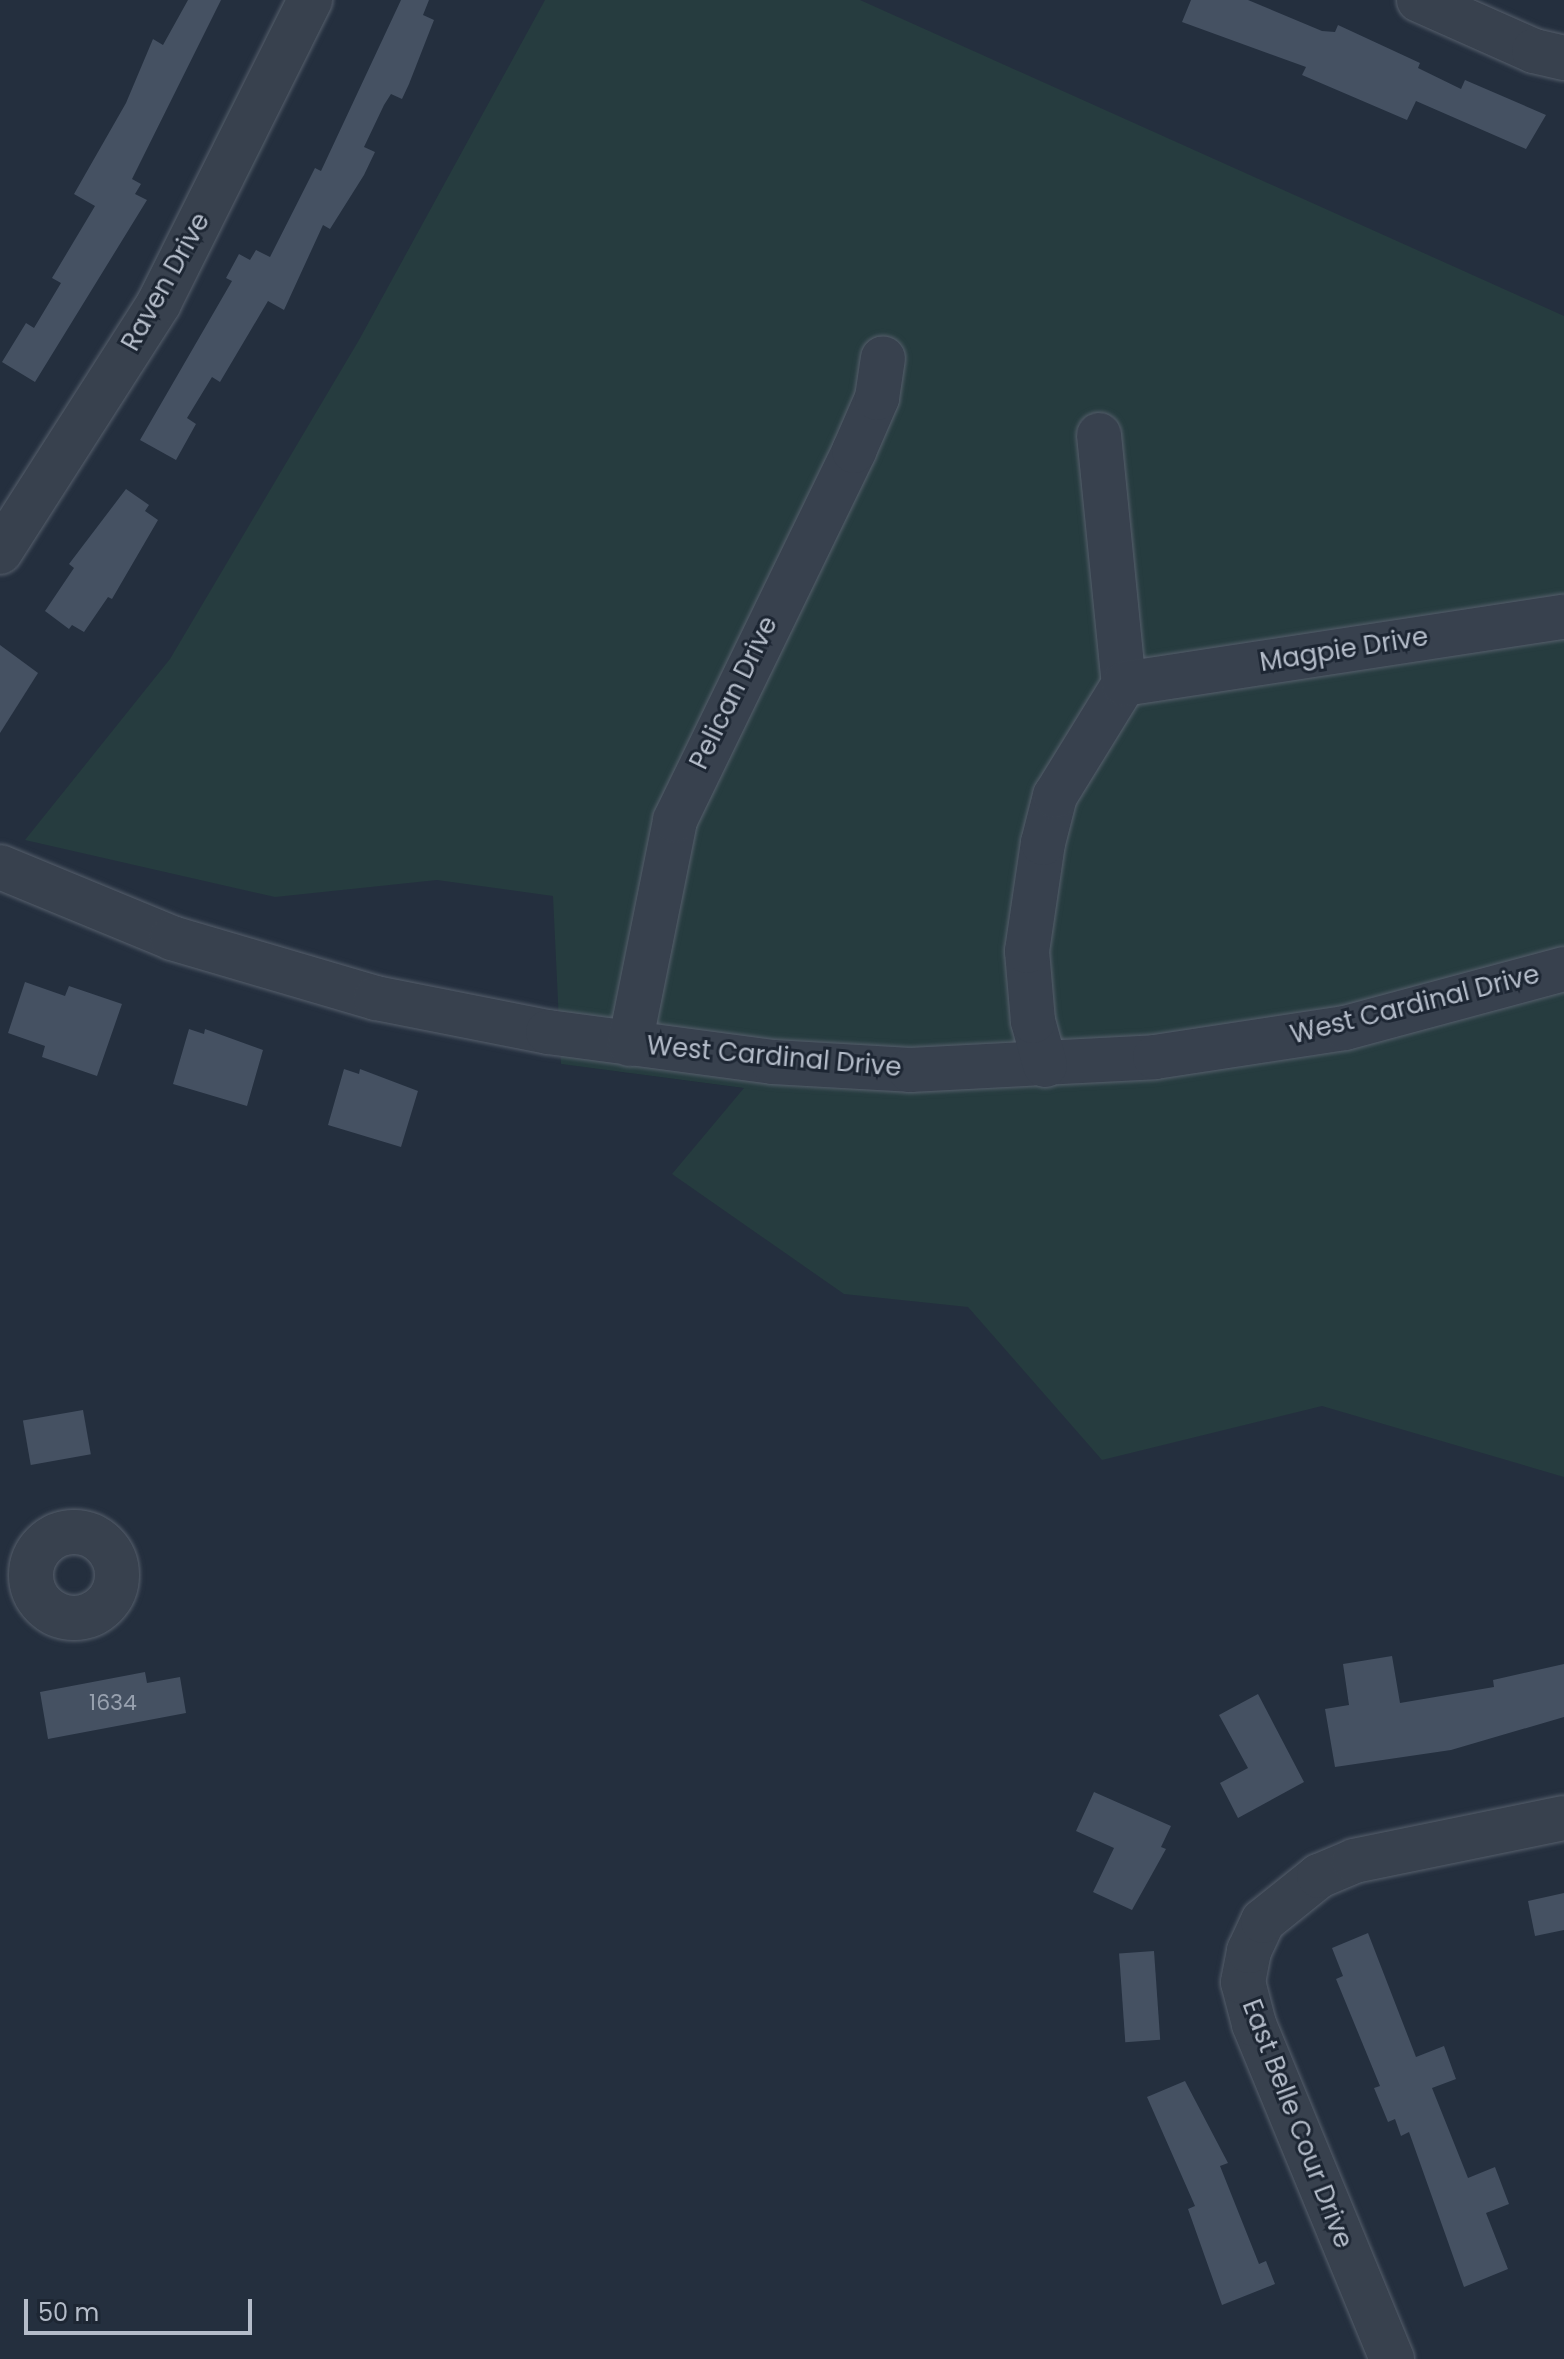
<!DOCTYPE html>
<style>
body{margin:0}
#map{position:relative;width:1564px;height:2359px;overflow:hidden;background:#242f3e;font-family:Poppins,sans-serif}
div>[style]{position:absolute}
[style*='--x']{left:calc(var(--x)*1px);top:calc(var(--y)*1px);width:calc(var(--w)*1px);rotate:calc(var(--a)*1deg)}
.green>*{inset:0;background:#263c3f}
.building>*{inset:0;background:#455162;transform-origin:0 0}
.roads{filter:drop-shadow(0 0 2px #565f6c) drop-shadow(0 0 2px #565f6c)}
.minor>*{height:44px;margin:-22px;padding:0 22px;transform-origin:22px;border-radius:22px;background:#38414e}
.minor>.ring{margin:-22px;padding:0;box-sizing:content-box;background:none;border:44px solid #38414e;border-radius:50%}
span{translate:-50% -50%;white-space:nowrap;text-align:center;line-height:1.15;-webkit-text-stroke:6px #1d2633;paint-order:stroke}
.number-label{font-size:22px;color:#98a1af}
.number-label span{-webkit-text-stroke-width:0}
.street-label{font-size:26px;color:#b4bcc9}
.scale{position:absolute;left:24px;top:2299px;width:228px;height:36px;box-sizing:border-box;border:4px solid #b4bcc9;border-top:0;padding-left:10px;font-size:24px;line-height:28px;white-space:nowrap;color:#b4bcc9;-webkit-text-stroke:6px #1d2633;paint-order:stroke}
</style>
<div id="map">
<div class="green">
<i style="clip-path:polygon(545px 0,860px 0,1564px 316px,1564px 1477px,1322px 1406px,1102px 1460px,968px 1307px,844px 1294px,672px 1174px,744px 1088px,561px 1064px,553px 896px,437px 880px,275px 897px,25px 840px,170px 659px,359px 340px)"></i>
</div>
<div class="building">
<i style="clip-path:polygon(188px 0,221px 0,132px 179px,141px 184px,135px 194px,147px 200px,35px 382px,2px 362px,26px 323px,34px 328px,61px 283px,52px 278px,95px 206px,74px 194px,126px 103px,153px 39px,163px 45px)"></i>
<i style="clip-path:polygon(401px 0,429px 0,423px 15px,434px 20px,409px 84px,402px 99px,391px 94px,384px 105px,364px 147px,375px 152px,364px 175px,330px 229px,323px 225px,284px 310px,268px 301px,220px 382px,212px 377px,187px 418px,196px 424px,176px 460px,140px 440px,232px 281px,226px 278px,239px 254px,250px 260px,256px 250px,270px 257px,315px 168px,321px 171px)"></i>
<i style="clip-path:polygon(1191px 0,1248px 0,1322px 31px,1335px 32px,1338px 25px,1420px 63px,1418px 68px,1461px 89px,1465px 80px,1546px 115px,1526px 149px,1416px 101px,1407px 120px,1302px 75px,1306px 67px,1182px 22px)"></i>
<i style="clip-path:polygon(126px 489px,149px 505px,145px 511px,158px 520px,112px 599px,108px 597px,84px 632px,72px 625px,69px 629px,45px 611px,74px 568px,69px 564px)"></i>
<i style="clip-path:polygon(0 645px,38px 673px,0 733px)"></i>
<i style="clip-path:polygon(25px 982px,65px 996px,69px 986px,122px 1004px,97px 1076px,42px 1057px,45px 1046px,8px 1033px)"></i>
<i style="clip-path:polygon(189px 1029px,204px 1034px,205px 1029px,263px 1050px,247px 1106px,173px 1084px)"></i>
<i style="clip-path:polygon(344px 1069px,359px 1074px,360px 1069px,418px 1091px,401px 1147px,328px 1125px)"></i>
<i style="left:83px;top:1410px;width:45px;height:61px;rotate:80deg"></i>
<i style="clip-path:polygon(1392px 1656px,1400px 1703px,1494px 1687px,1493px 1680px,1564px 1664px,1564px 1717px,1451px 1750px,1335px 1767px,1325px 1709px,1349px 1705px,1343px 1664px)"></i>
<i style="clip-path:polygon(145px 1672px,147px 1683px,180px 1677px,186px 1713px,48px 1739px,40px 1692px)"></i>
<i style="clip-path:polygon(1258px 1694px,1304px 1782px,1238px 1818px,1220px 1783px,1248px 1768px,1219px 1715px)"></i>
<i style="clip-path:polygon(1094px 1792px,1171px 1826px,1161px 1847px,1166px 1849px,1132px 1910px,1093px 1892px,1114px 1848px,1076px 1831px)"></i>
<i style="clip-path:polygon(1564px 1893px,1564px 1930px,1535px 1936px,1528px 1901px)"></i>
<i style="clip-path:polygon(1368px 1933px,1416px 2057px,1444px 2046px,1456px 2079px,1432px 2088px,1468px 2178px,1495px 2167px,1509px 2204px,1486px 2213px,1508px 2269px,1464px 2287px,1409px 2132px,1401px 2136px,1395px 2119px,1388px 2122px,1374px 2088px,1380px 2086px,1336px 1979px,1343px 1976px,1332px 1948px)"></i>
<i style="left:1154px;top:1951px;width:89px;height:35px;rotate:86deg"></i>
<i style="clip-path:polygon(1185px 2081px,1228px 2163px,1220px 2166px,1259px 2264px,1266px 2261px,1275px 2284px,1222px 2305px,1188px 2209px,1195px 2206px,1147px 2097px)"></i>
</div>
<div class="roads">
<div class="minor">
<i style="--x:1419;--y:0;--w:126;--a:23.9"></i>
<i style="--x:1534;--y:51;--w:31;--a:13"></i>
<i style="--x:1099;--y:435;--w:250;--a:84.3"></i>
<i style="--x:0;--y:552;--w:295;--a:-57.4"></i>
<i style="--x:159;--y:303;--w:339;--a:-63.5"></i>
<i style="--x:0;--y:867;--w:186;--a:22.4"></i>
<i style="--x:172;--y:938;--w:213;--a:16.4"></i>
<i style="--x:376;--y:998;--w:175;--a:11.2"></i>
<i style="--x:548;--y:1032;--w:227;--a:7.6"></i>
<i style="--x:773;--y:1062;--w:137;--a:3.3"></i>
<i style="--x:910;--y:1070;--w:245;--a:-3"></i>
<i style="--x:1155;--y:1057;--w:192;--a:-8.7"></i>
<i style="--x:1345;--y:1028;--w:227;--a:-15.1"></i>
<i style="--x:630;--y:1044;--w:228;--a:-78.6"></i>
<i style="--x:675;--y:820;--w:410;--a:-64.1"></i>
<i style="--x:854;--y:451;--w:58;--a:-66.5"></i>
<i style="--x:877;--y:398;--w:40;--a:-81.5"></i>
<i style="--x:1045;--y:1065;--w:46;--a:-105.3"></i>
<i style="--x:1033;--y:1021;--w:70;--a:-94.9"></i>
<i style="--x:1027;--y:951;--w:109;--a:-81.6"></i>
<i style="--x:1043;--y:843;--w:49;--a:-75.7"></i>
<i style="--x:1055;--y:796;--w:132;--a:-58.4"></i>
<i style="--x:1124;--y:684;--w:445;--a:-8.7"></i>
<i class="ring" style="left:31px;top:1532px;width:42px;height:42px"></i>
<i style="--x:1392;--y:2359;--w:362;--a:-112.4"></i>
<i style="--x:1254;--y:2024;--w:43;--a:-104.7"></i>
<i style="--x:1243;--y:1982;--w:32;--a:-79"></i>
<i style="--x:1249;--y:1951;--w:33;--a:-65"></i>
<i style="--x:1263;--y:1921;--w:72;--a:-38.8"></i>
<i style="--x:1319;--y:1876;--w:38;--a:-23"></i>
<i style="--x:1354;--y:1861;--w:214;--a:-11.6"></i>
</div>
</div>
<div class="number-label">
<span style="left:113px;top:1703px">1634</span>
</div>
<div class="street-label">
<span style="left:166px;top:282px;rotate:-61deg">Raven Drive</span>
<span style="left:1344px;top:650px;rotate:-9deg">Magpie Drive</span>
<span style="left:734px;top:693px;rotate:-64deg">Pelican Drive</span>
<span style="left:1415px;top:1005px;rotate:-14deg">West Cardinal Drive</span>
<span style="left:774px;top:1057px;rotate:5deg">West Cardinal Drive</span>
<span style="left:1297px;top:2124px;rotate:69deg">East Belle Cour Drive</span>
</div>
<div class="scale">50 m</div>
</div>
